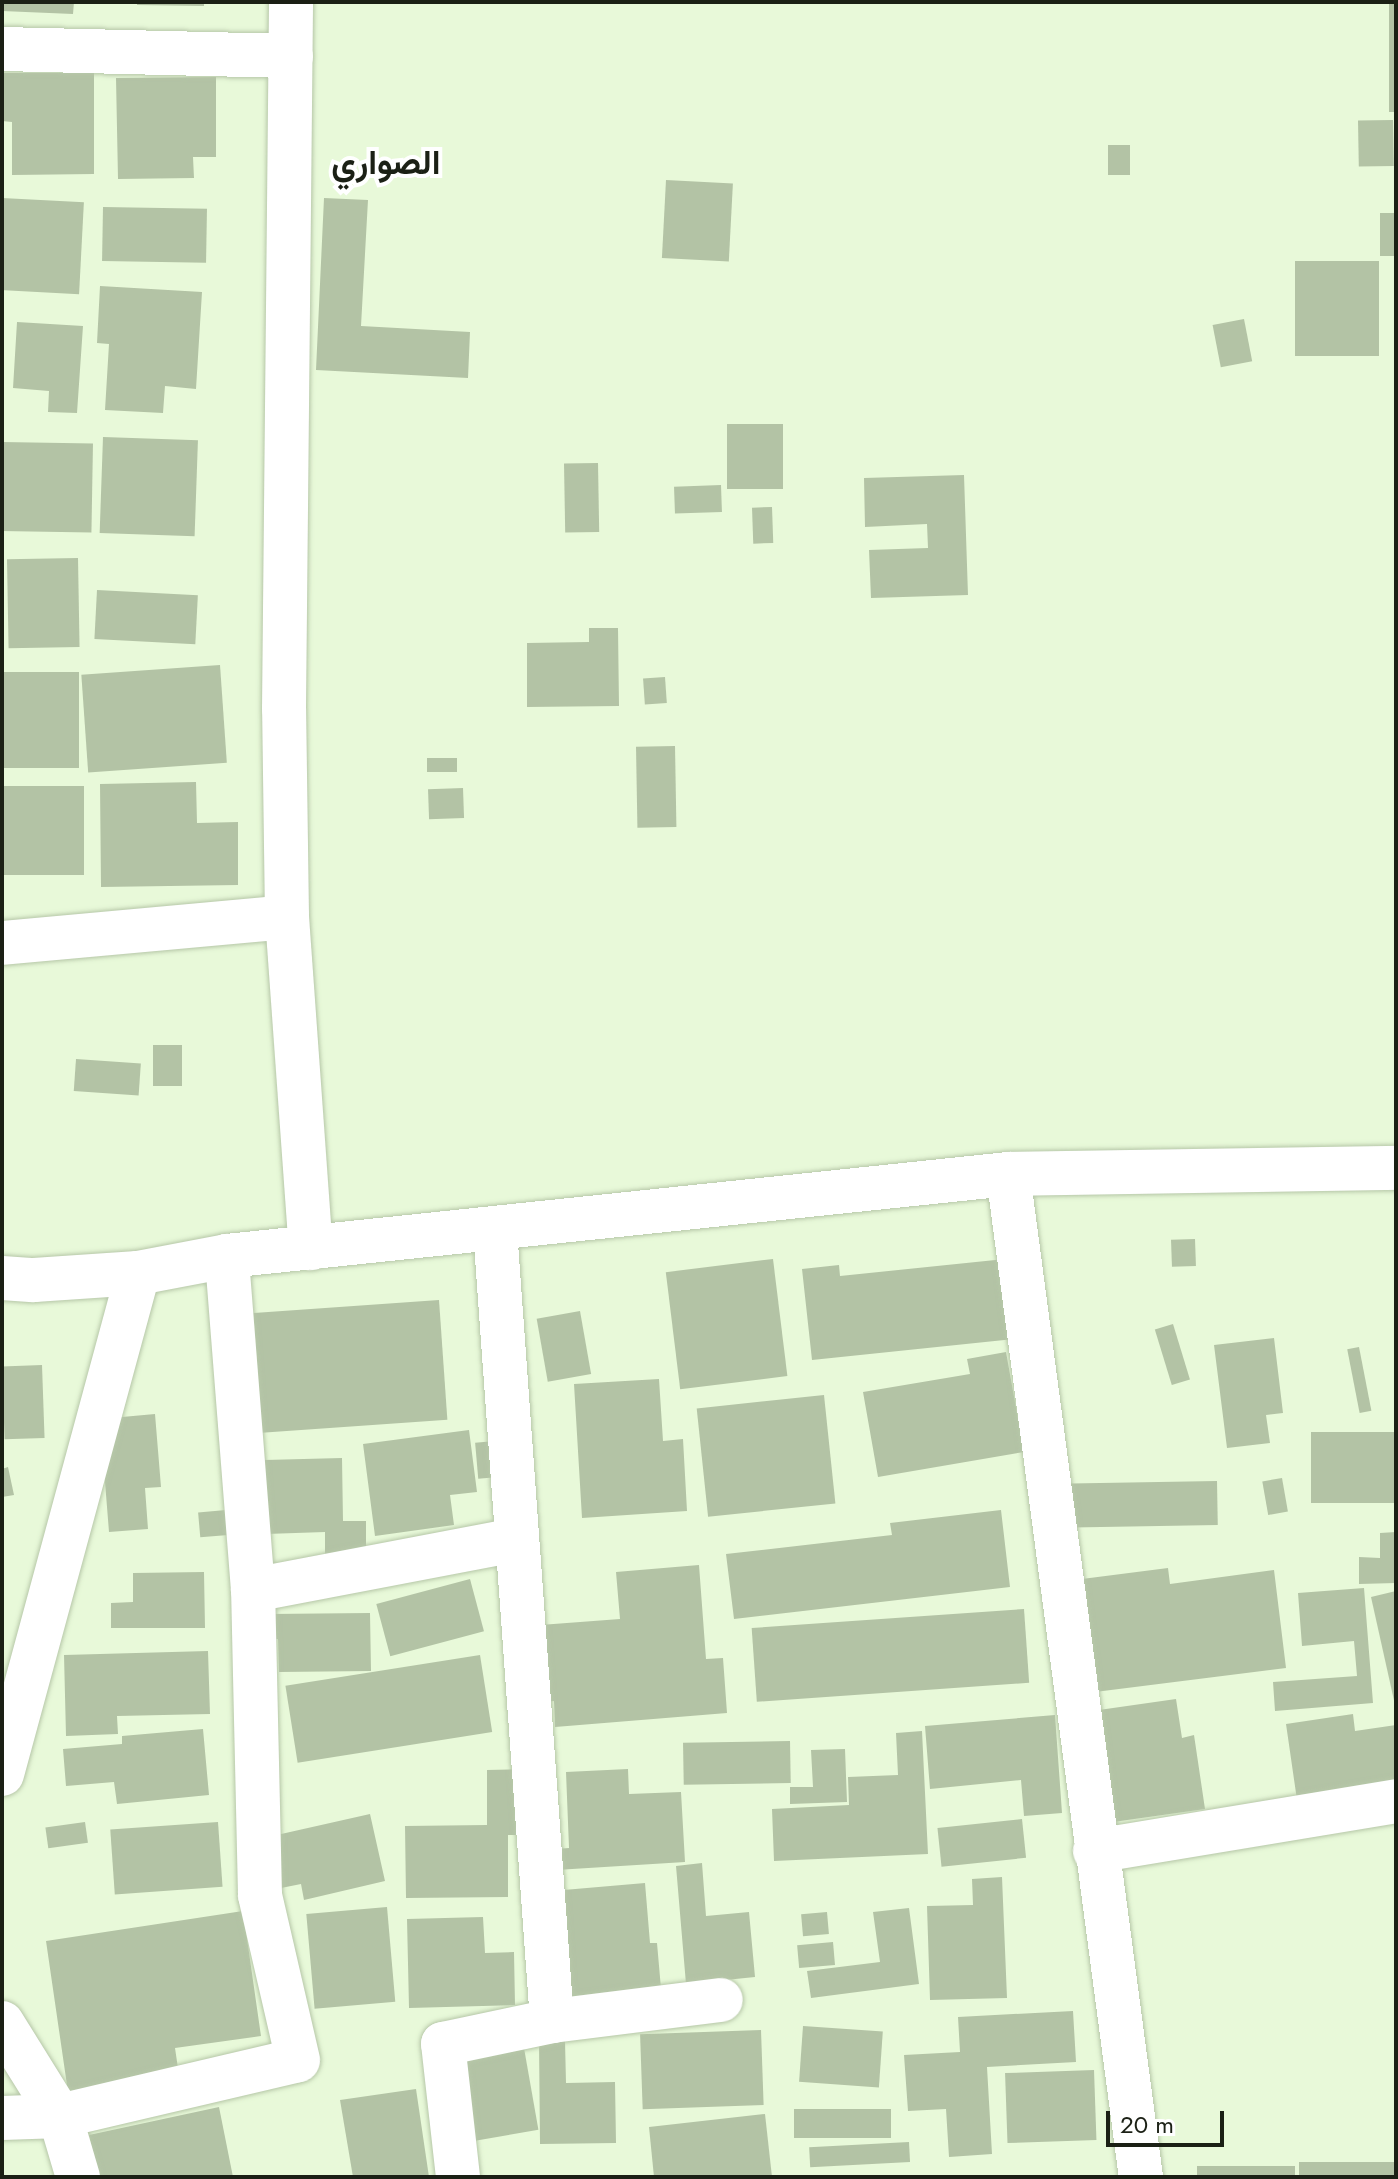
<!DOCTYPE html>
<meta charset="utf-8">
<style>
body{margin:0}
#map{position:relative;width:1398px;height:2179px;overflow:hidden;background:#e8f9d9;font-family:Jost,Vazirmatn,sans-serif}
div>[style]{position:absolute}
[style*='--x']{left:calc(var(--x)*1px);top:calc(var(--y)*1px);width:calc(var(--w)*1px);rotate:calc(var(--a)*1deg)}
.building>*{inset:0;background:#b3c3a5;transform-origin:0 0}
.roads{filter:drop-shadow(0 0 2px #b6c7a8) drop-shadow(0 0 2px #b6c7a8)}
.minor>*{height:44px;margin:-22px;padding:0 22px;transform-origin:22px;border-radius:22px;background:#fff}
.major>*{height:44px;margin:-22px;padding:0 22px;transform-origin:22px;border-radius:22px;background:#fff}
span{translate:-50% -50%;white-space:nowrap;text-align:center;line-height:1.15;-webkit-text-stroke:8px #fff;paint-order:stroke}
.neighbourhood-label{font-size:34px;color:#1b2015;font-weight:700}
.frame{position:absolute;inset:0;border:4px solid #1b2015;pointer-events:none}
.scale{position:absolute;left:1106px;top:2111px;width:118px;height:36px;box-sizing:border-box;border:4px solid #1b2015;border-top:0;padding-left:10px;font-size:24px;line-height:28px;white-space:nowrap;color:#1b2015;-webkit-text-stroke:6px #fff;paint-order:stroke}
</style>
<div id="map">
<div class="building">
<i style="clip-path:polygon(2px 2px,74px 2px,73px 14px,2px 11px)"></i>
<i style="clip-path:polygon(137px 2px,204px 2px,204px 6px,137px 5px)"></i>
<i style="left:1389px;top:2px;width:7px;height:110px"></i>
<i style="clip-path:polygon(2px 73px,94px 73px,94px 174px,12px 175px,12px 122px,2px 121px)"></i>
<i style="clip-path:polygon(216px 77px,216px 157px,193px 157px,194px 178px,118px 179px,116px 78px)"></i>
<i style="left:1393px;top:120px;width:46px;height:35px;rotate:89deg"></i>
<i style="left:1108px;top:145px;width:22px;height:30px"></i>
<i style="left:666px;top:180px;width:67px;height:78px;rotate:3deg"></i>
<i style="left:2px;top:198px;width:82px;height:92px;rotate:3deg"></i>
<i style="clip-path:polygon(324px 198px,368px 200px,361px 326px,470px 332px,468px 378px,316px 370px)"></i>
<i style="left:103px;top:207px;width:104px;height:54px;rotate:1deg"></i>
<i style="left:1380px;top:213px;width:16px;height:43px"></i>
<i style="left:1295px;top:261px;width:84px;height:95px"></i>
<i style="clip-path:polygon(100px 286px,202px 292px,196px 389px,165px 386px,163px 413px,105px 410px,109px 344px,97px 343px)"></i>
<i style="left:1244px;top:319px;width:43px;height:32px;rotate:79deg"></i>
<i style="clip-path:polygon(17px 322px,83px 326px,77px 413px,48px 412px,49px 391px,13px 388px)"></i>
<i style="left:727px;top:424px;width:56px;height:65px"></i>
<i style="left:103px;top:437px;width:95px;height:96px;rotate:2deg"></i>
<i style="left:2px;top:442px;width:91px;height:89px;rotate:1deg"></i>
<i style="left:598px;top:463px;width:69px;height:34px;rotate:89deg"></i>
<i style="clip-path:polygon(964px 475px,968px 595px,871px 598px,869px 550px,928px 548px,927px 524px,865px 527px,864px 478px)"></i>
<i style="left:721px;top:485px;width:27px;height:47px;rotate:88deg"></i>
<i style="left:772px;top:507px;width:36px;height:20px;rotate:88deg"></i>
<i style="left:78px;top:558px;width:89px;height:71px;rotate:89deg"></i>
<i style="left:97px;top:590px;width:101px;height:49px;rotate:3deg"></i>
<i style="clip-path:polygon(589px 628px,618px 628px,619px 706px,527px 707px,527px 643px,589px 642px)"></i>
<i style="left:220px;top:665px;width:98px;height:139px;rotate:86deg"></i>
<i style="left:2px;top:672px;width:77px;height:96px"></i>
<i style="left:665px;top:677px;width:26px;height:22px;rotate:86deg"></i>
<i style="left:675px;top:746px;width:81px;height:39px;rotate:89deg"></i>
<i style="left:457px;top:758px;width:14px;height:30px;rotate:90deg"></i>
<i style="clip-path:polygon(196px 782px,197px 823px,238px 822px,238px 885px,101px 887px,100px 784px)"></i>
<i style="left:84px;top:786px;width:89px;height:82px;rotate:90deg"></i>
<i style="left:463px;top:788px;width:30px;height:35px;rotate:88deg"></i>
<i style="left:153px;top:1045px;width:29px;height:41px"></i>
<i style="left:76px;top:1059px;width:65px;height:32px;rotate:4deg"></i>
<i style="left:1195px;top:1239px;width:27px;height:24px;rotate:88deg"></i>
<i style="left:773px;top:1259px;width:118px;height:108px;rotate:83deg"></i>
<i style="clip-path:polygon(1005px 1259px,1014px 1339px,812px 1360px,802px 1269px,839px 1265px,840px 1276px)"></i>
<i style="left:439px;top:1300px;width:120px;height:186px;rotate:86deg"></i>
<i style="left:580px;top:1311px;width:64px;height:44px;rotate:80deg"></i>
<i style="left:1173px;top:1324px;width:58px;height:19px;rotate:73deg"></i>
<i style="clip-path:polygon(1274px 1338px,1283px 1413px,1266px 1415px,1270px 1443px,1227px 1448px,1214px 1345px)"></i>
<i style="left:1359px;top:1347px;width:65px;height:12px;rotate:79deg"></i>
<i style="clip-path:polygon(1006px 1352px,1024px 1452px,878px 1477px,863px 1392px,970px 1374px,967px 1359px)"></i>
<i style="left:42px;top:1365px;width:73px;height:40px;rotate:88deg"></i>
<i style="clip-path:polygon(659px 1379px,663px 1441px,683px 1439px,687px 1511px,582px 1518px,574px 1384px)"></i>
<i style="left:824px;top:1395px;width:109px;height:128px;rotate:84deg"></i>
<i style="clip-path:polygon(155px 1414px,161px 1487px,145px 1488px,148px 1529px,109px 1532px,100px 1419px)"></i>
<i style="clip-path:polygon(469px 1430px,477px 1492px,450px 1495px,454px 1525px,375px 1536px,363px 1444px)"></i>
<i style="left:1396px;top:1432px;width:71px;height:85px;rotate:90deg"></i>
<i style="left:507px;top:1440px;width:36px;height:32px;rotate:85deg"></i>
<i style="clip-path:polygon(342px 1458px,343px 1521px,366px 1521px,366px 1555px,325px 1556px,325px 1532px,266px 1534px,265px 1460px)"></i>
<i style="clip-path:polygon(8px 1467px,14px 1495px,2px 1497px,2px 1469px)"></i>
<i style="left:1282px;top:1478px;width:34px;height:20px;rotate:80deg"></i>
<i style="left:1217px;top:1481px;width:44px;height:146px;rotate:89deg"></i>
<i style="left:226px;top:1510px;width:25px;height:28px;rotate:85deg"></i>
<i style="clip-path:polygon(1001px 1510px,1010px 1587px,734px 1619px,726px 1554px,892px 1535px,890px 1523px)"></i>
<i style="clip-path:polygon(1396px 1532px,1396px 1583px,1359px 1584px,1359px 1557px,1380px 1558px,1380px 1533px)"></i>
<i style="clip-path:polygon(699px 1565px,706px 1659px,723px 1658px,727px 1713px,555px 1727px,554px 1701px,534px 1703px,527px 1626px,620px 1619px,616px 1572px)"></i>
<i style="clip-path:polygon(1168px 1568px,1170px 1584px,1274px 1570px,1286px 1668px,1095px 1692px,1082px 1579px)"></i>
<i style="clip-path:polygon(204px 1572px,205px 1628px,111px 1628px,111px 1603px,133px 1602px,133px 1573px)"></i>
<i style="left:470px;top:1579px;width:54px;height:97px;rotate:75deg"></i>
<i style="clip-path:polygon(1364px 1588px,1373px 1703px,1275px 1711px,1273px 1682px,1357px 1676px,1354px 1641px,1302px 1646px,1298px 1593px)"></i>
<i style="clip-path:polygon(1396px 1591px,1396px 1704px,1395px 1705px,1371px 1597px)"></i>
<i style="left:1024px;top:1609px;width:74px;height:273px;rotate:86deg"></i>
<i style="clip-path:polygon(370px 1613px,371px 1671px,279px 1672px,278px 1639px,269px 1639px,269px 1614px)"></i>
<i style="clip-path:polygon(208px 1651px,210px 1714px,117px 1716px,118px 1734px,66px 1736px,64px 1655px)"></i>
<i style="left:480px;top:1655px;width:78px;height:197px;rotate:81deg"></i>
<i style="clip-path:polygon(1176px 1699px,1182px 1738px,1194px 1735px,1205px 1809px,1106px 1823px,1092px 1711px)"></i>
<i style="clip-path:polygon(1353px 1714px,1355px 1731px,1396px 1725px,1396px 1796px,1297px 1800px,1286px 1724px)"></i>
<i style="clip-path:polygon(1055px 1715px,1062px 1813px,1024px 1816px,1021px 1780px,930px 1789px,925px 1726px)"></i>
<i style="clip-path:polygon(203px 1729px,209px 1795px,117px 1804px,114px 1782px,66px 1786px,63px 1749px,122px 1744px,122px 1736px)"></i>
<i style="clip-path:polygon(922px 1731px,928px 1854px,774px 1861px,772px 1809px,849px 1805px,848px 1777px,898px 1775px,896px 1733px)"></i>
<i style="left:790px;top:1741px;width:42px;height:107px;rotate:89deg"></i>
<i style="clip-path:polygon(845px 1749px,847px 1802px,790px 1804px,790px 1787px,813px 1787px,811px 1750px)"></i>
<i style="clip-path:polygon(528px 1769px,529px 1835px,508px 1835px,508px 1897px,406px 1898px,405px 1826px,487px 1825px,487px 1770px)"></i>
<i style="clip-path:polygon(628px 1769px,629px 1794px,681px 1792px,685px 1862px,556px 1870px,555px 1849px,569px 1848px,566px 1772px)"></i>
<i style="clip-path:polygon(370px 1814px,385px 1881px,304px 1900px,301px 1884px,271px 1890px,259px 1839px)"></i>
<i style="left:1022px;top:1819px;width:39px;height:85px;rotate:84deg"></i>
<i style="left:85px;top:1822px;width:21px;height:40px;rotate:82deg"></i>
<i style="left:218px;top:1822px;width:65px;height:108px;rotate:86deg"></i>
<i style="clip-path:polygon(702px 1863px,706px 1916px,749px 1912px,755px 1977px,686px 1984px,676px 1866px)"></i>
<i style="clip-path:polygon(1002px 1877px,1007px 1998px,930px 2000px,927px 1906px,973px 1905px,972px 1879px)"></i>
<i style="clip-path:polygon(645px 1883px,650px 1943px,657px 1943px,662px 2000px,561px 2008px,552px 1891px)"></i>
<i style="left:387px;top:1907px;width:95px;height:81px;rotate:85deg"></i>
<i style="clip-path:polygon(909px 1908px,919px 1984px,811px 1998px,807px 1971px,880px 1962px,873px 1912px)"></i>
<i style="clip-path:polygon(243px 1911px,261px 2036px,175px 2048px,179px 2075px,68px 2092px,46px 1941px)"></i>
<i style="left:827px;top:1912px;width:22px;height:26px;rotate:85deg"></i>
<i style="clip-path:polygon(483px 1917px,485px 1953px,514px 1952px,515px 2005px,409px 2008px,407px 1919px)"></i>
<i style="left:833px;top:1942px;width:23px;height:36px;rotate:85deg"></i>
<i style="clip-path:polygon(1073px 2011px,1076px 2062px,987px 2067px,992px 2154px,949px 2157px,946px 2109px,908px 2111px,904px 2055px,960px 2052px,958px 2017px)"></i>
<i style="left:803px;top:2026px;width:80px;height:56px;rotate:4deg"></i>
<i style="left:761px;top:2030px;width:75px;height:121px;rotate:88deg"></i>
<i style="clip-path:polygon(539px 2041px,565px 2041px,566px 2083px,615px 2082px,616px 2143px,540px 2144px)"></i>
<i style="left:524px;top:2048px;width:83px;height:67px;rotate:80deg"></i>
<i style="left:1094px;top:2070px;width:70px;height:89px;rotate:88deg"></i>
<i style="clip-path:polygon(416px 2089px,429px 2177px,353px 2177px,340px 2100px)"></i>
<i style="clip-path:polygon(219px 2107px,233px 2177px,98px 2177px,89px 2135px)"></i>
<i style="left:891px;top:2109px;width:29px;height:97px;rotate:90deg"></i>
<i style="clip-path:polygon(765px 2114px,772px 2177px,654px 2177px,649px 2127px)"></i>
<i style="left:909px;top:2142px;width:20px;height:100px;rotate:87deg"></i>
<i style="left:1396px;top:2162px;width:15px;height:97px;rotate:90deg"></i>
<i style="left:1197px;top:2166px;width:98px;height:11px"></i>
</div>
<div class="roads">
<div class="minor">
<i style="--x:2;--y:49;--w:289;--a:1.4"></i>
<i style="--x:287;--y:917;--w:208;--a:-90.8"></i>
<i style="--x:284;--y:709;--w:707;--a:-89.43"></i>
<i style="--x:2;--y:943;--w:286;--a:-5.2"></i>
<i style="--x:287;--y:917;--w:332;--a:85.9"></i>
<i style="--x:1008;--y:1174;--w:1012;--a:82.45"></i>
<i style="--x:253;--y:1590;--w:267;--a:-10.8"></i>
<i style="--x:2;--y:1774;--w:519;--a:-74.81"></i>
<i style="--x:1095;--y:1851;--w:305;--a:-9.4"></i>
<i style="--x:552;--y:2021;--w:170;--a:-7.1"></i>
<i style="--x:2;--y:2023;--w:110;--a:58.1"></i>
<i style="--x:60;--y:2116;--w:64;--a:73.6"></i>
<i style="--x:2;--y:2118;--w:58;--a:-2"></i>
<i style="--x:60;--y:2116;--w:244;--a:-13.2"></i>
<i style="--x:298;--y:2060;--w:169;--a:-103"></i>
<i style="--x:260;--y:1895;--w:305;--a:-91.3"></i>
<i style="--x:253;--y:1590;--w:335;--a:-94.5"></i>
<i style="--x:458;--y:2177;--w:134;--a:-96.4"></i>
<i style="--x:443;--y:2044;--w:111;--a:-11.9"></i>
<i style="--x:552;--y:2021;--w:793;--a:-94.12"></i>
</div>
<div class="major">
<i style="--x:2;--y:1278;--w:32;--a:4"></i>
<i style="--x:34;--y:1280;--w:104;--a:-3.9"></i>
<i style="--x:138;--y:1273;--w:91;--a:-10.8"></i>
<i style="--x:227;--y:1256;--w:785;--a:-5.99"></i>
<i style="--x:1008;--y:1174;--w:388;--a:-0.9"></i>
</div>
</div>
<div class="neighbourhood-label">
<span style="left:386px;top:163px">الصواري</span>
</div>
<div class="frame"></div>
<div class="scale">20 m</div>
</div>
